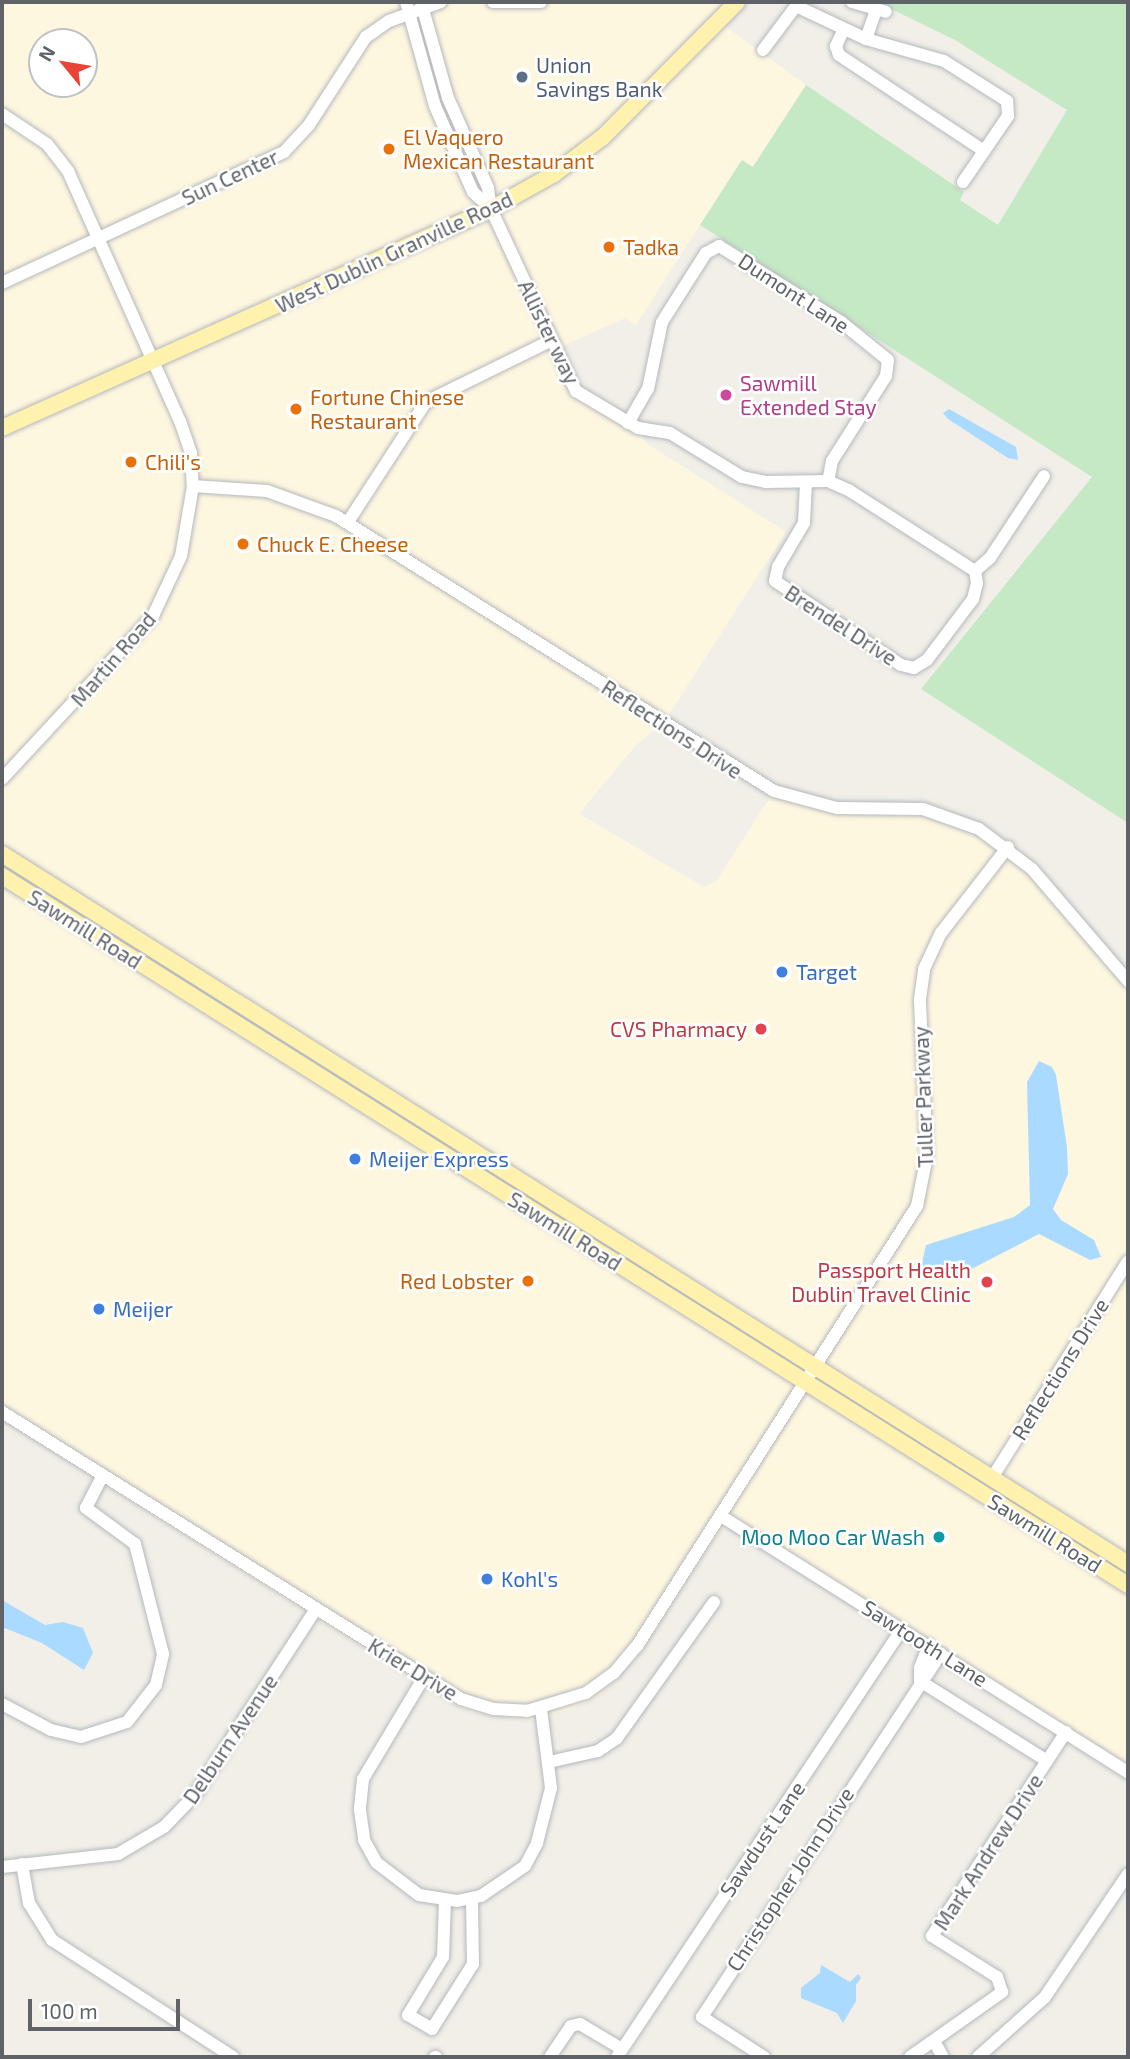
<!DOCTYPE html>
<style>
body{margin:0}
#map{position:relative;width:1130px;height:2059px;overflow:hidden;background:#f1efe8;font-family:"Exo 2",sans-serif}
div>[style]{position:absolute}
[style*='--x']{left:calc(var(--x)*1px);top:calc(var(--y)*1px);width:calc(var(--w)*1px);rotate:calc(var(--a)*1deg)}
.commercial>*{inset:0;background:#fef7e0}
.green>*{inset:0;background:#c5e8c5}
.water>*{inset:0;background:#aadaff}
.roads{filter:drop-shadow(0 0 2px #b5b8bc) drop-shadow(0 0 2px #b5b8bc)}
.minor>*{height:12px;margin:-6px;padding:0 6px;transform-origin:6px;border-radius:6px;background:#fff}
.major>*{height:16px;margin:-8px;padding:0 8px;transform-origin:8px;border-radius:8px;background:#fff2af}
.dots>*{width:19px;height:19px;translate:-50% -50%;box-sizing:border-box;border:4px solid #fff;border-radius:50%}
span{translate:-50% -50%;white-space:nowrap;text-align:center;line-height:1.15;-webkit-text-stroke:5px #fff;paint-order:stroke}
.service-label{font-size:21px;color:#4e5e75}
.left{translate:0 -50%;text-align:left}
.food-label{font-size:21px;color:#c56008}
.right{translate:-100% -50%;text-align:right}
.street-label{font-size:21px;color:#5f6368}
.hotel-label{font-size:21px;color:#b23c85}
.shop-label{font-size:21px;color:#366cbe}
.health-label{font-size:21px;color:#be3a42}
.culture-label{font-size:21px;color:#0d838f}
.frame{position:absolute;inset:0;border:4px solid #5f6368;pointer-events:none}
.north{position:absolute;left:28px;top:28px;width:70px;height:70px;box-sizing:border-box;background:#fff;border:2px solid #bfc1c3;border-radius:50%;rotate:300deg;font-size:19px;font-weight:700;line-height:28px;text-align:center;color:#5f6368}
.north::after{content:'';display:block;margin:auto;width:24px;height:32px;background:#ea4335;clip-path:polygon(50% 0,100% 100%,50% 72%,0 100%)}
.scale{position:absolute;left:28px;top:1999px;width:152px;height:32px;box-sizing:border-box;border:4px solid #5f6368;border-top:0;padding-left:9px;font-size:21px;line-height:24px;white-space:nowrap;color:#5f6368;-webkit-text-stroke:5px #fff;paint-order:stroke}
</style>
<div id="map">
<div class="commercial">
<i style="clip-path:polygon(evenodd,2px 2px,737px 2px,718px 21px,806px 85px,752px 167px,741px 161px,636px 325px,625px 318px,554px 350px,568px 380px,638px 428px,646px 443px,786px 532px,663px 724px,636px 745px,579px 814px,704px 887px,717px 880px,774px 791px,804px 802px,901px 807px,997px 839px,1128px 981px,1128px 1261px,992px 1478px,2px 854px,2px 2px,42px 42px,84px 42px,84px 84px,42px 84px,42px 42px)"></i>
<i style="clip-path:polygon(2px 884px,1128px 1593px,1128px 1781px,729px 1528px,721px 1530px,636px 1659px,599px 1696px,571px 1709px,529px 1721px,471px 1712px,448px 1702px,2px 1420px)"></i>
<i style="clip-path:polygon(1128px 1270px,1128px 1557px,999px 1476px)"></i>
</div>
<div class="green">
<i style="clip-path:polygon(877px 2px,1128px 2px,1128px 823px,921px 689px,1092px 477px,700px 225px,742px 160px,753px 167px,806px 85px,964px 192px,960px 200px,998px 225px,1067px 110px,955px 40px)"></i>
</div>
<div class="water">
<i style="clip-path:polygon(949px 409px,1016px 447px,1018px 460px,1008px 458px,948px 419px,943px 413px)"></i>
<i style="clip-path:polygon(1039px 1061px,1052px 1067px,1056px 1075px,1067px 1147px,1068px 1174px,1053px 1209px,1061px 1220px,1094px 1240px,1101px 1257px,1090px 1260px,1039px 1234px,960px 1275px,933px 1279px,921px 1267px,926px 1245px,1014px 1217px,1030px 1205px,1027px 1082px)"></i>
<i style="clip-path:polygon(2px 1600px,45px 1625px,63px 1622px,83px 1628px,93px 1653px,84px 1670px,42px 1643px,2px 1627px)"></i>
<i style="clip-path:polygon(821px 1965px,850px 1982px,858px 1974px,861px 1978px,856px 1985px,856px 2001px,843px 2023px,837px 2013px,801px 1998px,801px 1988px,820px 1973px)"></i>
</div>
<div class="roads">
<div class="minor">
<i style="--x:406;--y:2;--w:108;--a:74.4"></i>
<i style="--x:435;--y:106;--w:94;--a:66.2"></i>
<i style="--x:473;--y:192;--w:25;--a:43"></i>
<i style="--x:421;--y:2;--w:100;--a:74.3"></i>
<i style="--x:448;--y:98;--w:98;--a:66"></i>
<i style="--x:488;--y:188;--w:21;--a:82"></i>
<i style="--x:491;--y:209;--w:201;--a:65"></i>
<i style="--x:576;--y:391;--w:72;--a:30.8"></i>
<i style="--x:638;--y:428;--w:32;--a:9"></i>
<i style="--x:670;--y:433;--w:84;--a:31.4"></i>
<i style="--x:742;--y:477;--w:25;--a:12"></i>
<i style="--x:766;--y:482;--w:62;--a:-0.9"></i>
<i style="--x:828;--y:481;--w:24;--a:24"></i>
<i style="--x:850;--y:491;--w:148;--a:32.6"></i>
<i style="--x:493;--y:2;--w:48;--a:0"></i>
<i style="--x:852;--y:2;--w:35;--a:16"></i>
<i style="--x:843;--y:31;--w:17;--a:115"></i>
<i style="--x:836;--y:46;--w:9;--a:72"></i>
<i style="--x:839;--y:55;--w:174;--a:33.5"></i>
<i style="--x:866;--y:39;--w:81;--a:15.8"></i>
<i style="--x:944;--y:61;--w:75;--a:32.4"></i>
<i style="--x:1007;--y:101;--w:15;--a:86"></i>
<i style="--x:1008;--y:116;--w:80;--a:124.3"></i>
<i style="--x:763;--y:50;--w:55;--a:-53.1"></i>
<i style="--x:796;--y:6;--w:77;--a:25.2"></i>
<i style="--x:866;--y:39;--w:31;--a:-71"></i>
<i style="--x:2;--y:114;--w:54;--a:33.7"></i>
<i style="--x:47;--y:144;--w:34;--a:52"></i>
<i style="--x:68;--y:171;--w:274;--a:65.9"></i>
<i style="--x:180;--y:421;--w:34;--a:71"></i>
<i style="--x:191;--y:453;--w:33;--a:87"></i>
<i style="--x:193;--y:486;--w:71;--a:99.7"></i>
<i style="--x:181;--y:556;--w:66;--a:115"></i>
<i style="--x:153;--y:616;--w:222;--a:132.8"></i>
<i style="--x:2;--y:283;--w:311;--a:-24.9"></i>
<i style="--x:284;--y:152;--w:37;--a:-47"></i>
<i style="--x:309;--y:125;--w:105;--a:-57.1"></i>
<i style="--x:366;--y:37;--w:28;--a:-35"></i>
<i style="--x:389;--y:21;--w:55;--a:-20.1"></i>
<i style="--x:628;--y:423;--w:39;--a:-60"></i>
<i style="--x:648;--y:389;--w:68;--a:-78.2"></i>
<i style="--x:662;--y:322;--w:82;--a:-57.5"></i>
<i style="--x:706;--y:253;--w:15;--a:-28"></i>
<i style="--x:719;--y:246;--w:144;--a:31.9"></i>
<i style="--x:841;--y:322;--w:60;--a:39"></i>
<i style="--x:888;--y:360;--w:16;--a:97"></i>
<i style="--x:886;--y:376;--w:101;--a:122.4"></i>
<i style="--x:832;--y:461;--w:20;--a:101"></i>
<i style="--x:806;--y:483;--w:40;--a:92.9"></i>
<i style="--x:804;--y:523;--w:51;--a:120.6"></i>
<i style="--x:778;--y:567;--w:14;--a:102"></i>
<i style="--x:775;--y:581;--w:151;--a:33.7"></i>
<i style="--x:901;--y:665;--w:13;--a:13"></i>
<i style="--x:914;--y:668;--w:15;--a:-32"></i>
<i style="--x:927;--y:660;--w:76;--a:-53"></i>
<i style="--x:973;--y:599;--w:16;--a:-76"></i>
<i style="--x:977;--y:583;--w:12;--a:-99"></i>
<i style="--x:975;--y:571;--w:20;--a:-41"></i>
<i style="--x:990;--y:558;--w:98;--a:-56.6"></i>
<i style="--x:193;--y:486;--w:74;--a:3.9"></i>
<i style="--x:267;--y:491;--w:73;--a:19.9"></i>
<i style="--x:336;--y:516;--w:517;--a:32.12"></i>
<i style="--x:774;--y:791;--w:65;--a:15.1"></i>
<i style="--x:837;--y:808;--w:86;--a:0.7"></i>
<i style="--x:923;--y:809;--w:59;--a:19.7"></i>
<i style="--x:979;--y:829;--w:66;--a:37"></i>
<i style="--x:1032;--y:869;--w:148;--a:49.4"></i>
<i style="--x:348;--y:522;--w:143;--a:-57"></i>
<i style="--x:426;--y:402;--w:138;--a:-26.2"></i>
<i style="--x:2;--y:1412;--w:541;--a:32.02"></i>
<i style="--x:461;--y:1699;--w:34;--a:17"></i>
<i style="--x:494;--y:1709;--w:33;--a:3"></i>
<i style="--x:527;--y:1711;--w:62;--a:-17"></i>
<i style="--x:586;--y:1693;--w:34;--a:-36"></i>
<i style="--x:614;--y:1673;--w:35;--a:-50"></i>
<i style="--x:637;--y:1646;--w:522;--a:-57.53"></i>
<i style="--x:917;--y:1206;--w:51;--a:-78.7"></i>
<i style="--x:927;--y:1156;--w:157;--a:-92.6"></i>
<i style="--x:920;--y:999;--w:30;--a:-82"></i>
<i style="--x:924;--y:969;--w:40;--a:-65"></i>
<i style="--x:941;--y:933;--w:109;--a:-52.1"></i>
<i style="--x:992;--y:1478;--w:256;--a:-57.9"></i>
<i style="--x:721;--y:1516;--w:481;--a:32.2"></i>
<i style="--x:424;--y:1677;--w:119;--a:120.9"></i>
<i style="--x:363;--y:1779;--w:31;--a:96"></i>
<i style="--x:360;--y:1810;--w:30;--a:82"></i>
<i style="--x:364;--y:1840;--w:26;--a:61"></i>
<i style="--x:377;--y:1863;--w:53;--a:37.3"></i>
<i style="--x:419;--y:1895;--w:38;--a:9"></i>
<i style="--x:457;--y:1901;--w:25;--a:-12"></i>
<i style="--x:481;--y:1896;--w:53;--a:-34.3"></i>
<i style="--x:525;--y:1866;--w:26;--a:-62"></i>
<i style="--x:537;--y:1843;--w:57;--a:-75.7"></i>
<i style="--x:551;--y:1788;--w:80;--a:-97.2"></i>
<i style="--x:920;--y:1681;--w:150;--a:32.2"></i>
<i style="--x:920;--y:1681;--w:13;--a:-90"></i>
<i style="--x:920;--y:1668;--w:25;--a:-69"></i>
<i style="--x:2;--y:1704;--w:55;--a:28"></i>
<i style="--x:51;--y:1730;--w:31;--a:13"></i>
<i style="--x:81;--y:1737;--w:48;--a:-18.1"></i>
<i style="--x:127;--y:1722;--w:47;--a:-51.9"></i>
<i style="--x:156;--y:1685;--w:32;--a:-77"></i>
<i style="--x:163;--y:1654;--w:114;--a:-104.3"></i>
<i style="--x:135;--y:1544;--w:61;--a:-143.7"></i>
<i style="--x:86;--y:1508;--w:37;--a:-63"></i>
<i style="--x:549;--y:1762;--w:50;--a:-12.7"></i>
<i style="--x:598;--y:1751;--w:23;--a:-34"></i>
<i style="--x:617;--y:1738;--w:167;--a:-54.5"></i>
<i style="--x:22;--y:1864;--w:40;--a:80"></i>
<i style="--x:29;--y:1903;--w:44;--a:58.1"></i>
<i style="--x:52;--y:1940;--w:216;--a:32.9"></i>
<i style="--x:2;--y:1867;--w:117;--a:-6.4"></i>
<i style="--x:118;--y:1854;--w:53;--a:-30.4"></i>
<i style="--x:164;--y:1827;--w:43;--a:-45.9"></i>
<i style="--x:194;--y:1796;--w:223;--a:-56.9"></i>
<i style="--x:445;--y:1900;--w:57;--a:92"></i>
<i style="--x:443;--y:1957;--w:68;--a:121.1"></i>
<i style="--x:408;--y:2015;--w:28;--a:30"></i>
<i style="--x:432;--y:2029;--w:77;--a:-57.8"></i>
<i style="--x:473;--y:1964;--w:65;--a:-90.9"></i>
<i style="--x:934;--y:2041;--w:18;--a:61"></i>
<i style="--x:435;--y:2057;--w:1;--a:0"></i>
<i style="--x:550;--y:2057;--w:37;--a:-56"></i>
<i style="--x:571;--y:2026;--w:9;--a:-13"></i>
<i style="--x:580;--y:2024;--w:49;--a:30.8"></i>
<i style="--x:617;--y:2057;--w:514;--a:-56.34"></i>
<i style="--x:764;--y:2057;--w:74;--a:-147.2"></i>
<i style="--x:702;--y:2017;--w:435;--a:-56.7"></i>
<i style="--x:910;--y:2057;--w:113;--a:-35.2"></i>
<i style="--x:1002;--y:1992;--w:16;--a:-108"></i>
<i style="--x:997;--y:1977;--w:77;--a:-147.8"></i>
<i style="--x:932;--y:1936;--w:244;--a:-56.7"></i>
<i style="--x:978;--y:2057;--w:90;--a:-41.8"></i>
<i style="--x:1045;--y:1997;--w:148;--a:-56"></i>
</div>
<div class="major">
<i style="--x:2;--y:428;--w:536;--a:-24.13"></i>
<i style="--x:491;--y:209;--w:72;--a:-29.1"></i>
<i style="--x:554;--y:174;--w:61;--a:-37.1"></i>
<i style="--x:603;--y:137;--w:190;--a:-45.2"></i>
<i style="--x:2;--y:854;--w:1331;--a:32.23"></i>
<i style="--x:2;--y:876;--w:1331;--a:32.2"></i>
</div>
</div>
<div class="dots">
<i style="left:522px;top:77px;background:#5c6f8a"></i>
<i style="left:389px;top:149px;background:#e8710a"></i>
<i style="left:609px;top:247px;background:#e8710a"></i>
<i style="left:726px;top:395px;background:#d1479c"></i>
<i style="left:296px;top:409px;background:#e8710a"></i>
<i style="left:131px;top:462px;background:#e8710a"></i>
<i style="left:243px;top:544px;background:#e8710a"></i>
<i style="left:782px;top:972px;background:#3f7fe0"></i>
<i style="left:761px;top:1029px;background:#e0444e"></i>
<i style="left:355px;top:1159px;background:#3f7fe0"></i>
<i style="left:528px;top:1281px;background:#e8710a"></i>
<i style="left:987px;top:1282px;background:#e0444e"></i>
<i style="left:99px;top:1309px;background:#3f7fe0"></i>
<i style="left:939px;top:1537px;background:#0f9aa8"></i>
<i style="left:487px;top:1579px;background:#3f7fe0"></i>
</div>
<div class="service-label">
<span class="left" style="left:536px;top:77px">Union<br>Savings Bank</span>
</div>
<div class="food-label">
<span class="left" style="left:403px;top:149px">El Vaquero<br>Mexican Restaurant</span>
<span class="left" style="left:623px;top:247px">Tadka</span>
<span class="left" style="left:310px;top:409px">Fortune Chinese<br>Restaurant</span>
<span class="left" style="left:145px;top:462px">Chili's</span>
<span class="left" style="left:257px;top:544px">Chuck E. Cheese</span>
<span class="right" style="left:514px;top:1281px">Red Lobster</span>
</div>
<div class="street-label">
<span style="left:230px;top:177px;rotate:-25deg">Sun Center</span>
<span style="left:394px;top:252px;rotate:-25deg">West Dublin Granville Road</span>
<span style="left:794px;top:293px;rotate:33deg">Dumont Lane</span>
<span style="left:549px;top:332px;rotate:64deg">Allister way</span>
<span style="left:841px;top:625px;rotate:33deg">Brendel Drive</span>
<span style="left:113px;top:659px;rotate:-49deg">Martin Road</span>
<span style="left:672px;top:729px;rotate:33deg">Reflections Drive</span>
<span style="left:85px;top:929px;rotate:32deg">Sawmill Road</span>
<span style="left:923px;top:1097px;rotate:-92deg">Tuller Parkway</span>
<span style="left:565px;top:1231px;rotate:32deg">Sawmill Road</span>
<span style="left:1060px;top:1369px;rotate:-58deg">Reflections Drive</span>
<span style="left:1045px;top:1533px;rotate:32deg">Sawmill Road</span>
<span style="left:925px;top:1643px;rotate:32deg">Sawtooth Lane</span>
<span style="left:413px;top:1669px;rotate:31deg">Krier Drive</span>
<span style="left:230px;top:1739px;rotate:-56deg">Delburn Avenue</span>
<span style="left:762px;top:1839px;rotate:-56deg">Sawdust Lane</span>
<span style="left:988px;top:1852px;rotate:-57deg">Mark Andrew Drive</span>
<span style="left:790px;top:1879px;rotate:-57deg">Christopher John Drive</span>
</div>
<div class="hotel-label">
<span class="left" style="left:740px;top:395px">Sawmill<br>Extended Stay</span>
</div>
<div class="shop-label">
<span class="left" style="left:796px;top:972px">Target</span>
<span class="left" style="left:369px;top:1159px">Meijer Express</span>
<span class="left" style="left:113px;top:1309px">Meijer</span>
<span class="left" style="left:501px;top:1579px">Kohl's</span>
</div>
<div class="health-label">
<span class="right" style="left:747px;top:1029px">CVS Pharmacy</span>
<span class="right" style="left:971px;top:1282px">Passport Health<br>Dublin Travel Clinic</span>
</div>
<div class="culture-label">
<span class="right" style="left:925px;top:1537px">Moo Moo Car Wash</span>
</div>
<div class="frame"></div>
<div class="north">N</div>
<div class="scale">100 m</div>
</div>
